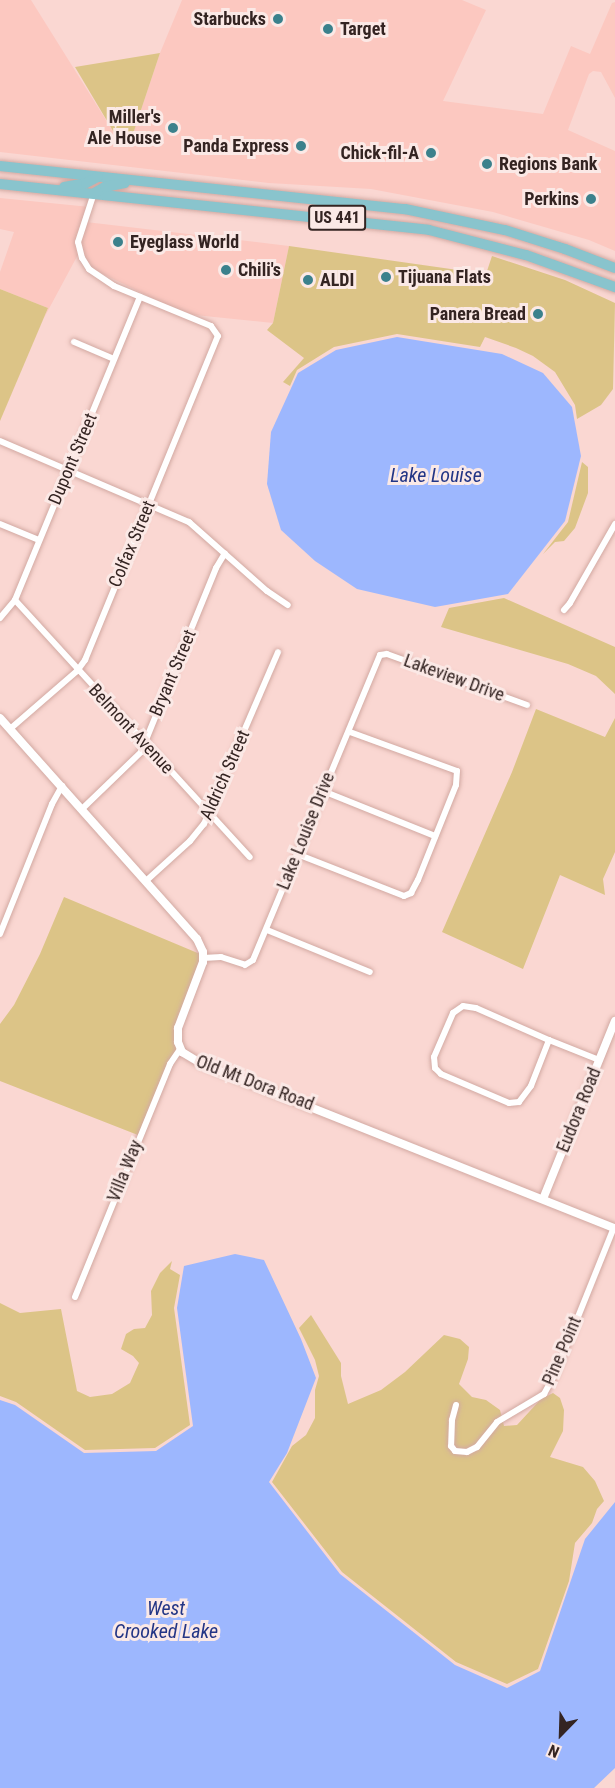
<!DOCTYPE html>
<style>
body{margin:0}
#map{position:relative;width:615px;height:1788px;overflow:hidden;background:#fad7d2;font-family:"Roboto Condensed",sans-serif}
div>[style]{position:absolute}
[style*='--x']{left:calc(var(--x)*1px);top:calc(var(--y)*1px);width:calc(var(--w)*1px);rotate:calc(var(--a)*1deg)}
.built>*{inset:0;background:#fcc8c0}
.green>*{inset:0;background:#dcc487}
.water>*{inset:0;background:#9db7fe}
.roads{filter:drop-shadow(0 0 2px #d2a9a2) drop-shadow(0 0 2px #d2a9a2)}
.minor>*{height:6px;margin:-3px;padding:0 3px;transform-origin:3px;border-radius:3px;background:#fff}
.tertiary>*{height:8px;margin:-4px;padding:0 4px;transform-origin:4px;border-radius:4px;background:#fff}
.primary>*{height:10px;margin:-5px;padding:0 5px;transform-origin:5px;border-radius:5px;background:#89c4cd}
.dots>*{width:16px;height:16px;translate:-50% -50%;box-sizing:border-box;border:3px solid #fbe9e6;border-radius:50%}
span{translate:-50% -50%;white-space:nowrap;text-align:center;line-height:1.15;-webkit-text-stroke:6px #fbe9e6;paint-order:stroke}
.shield-label span{padding:2px 4px;background:#fbe9e6;border:2px solid;border-radius:4px;-webkit-text-stroke-width:0}
.shield-label{font-size:16px;color:#342422;font-weight:700}
.poi-label{font-size:18px;color:#342422;font-weight:700}
.right{translate:-100% -50%;text-align:right}
.left{translate:0 -50%;text-align:left}
.street-label{font-size:18px;color:#342422}
.water-label{font-size:20px;color:#233585;font-style:italic}
.north{position:absolute;left:531px;top:1704px;width:60px;height:60px;-webkit-text-stroke:4px #fbe9e6;paint-order:stroke;rotate:203deg;font-size:16px;font-weight:700;line-height:24px;text-align:center;color:#342422}
.north::after{content:'';display:block;margin:auto;width:21px;height:27px;background:#342422;clip-path:polygon(50% 0,100% 100%,50% 72%,0 100%)}
</style>
<div id="map">
<div class="built">
<i style="clip-path:polygon(0 0,31px 0,116px 136px,133px 134px,160px 53px,182px 0,462px 0,486px 10px,443px 101px,543px 114px,571px 46px,590px 54px,612px 3px,615px 2px,615px 98px,601px 72px,593px 71px,589px 74px,568px 130px,615px 151px,615px 251px,589px 240px,493px 212px,371px 189px,269px 183px,0 152px)"></i>
<i style="clip-path:polygon(0 198px,90px 207px,86px 222px,289px 246px,273px 323px,185px 314px,91px 268px,81px 249px,44px 318px,48px 308px,0 289px,0 272px,14px 232px,0 229px)"></i>
</div>
<div class="green">
<i style="clip-path:polygon(160px 53px,133px 134px,116px 136px,75px 67px)"></i>
<i style="clip-path:polygon(289px 246px,486px 274px,492px 256px,565px 280px,615px 303px,613px 389px,601px 405px,577px 419px,575px 405px,555px 372px,533px 356px,516px 348px,485px 337px,480px 347px,397px 334px,334px 347px,297px 370px,290px 386px,283px 382px,304px 358px,267px 330px,273px 323px)"></i>
<i style="clip-path:polygon(0 289px,48px 308px,0 421px)"></i>
<i style="clip-path:polygon(582px 462px,588px 467px,588px 493px,575px 528px,564px 541px,555px 542px,543px 554px,568px 522px)"></i>
<i style="clip-path:polygon(504px 598px,615px 647px,615px 694px,596px 676px,568px 664px,441px 627px,449px 608px)"></i>
<i style="clip-path:polygon(536px 709px,605px 737px,615px 718px,615px 852px,603px 879px,605px 895px,560px 875px,523px 969px,442px 932px,512px 772px)"></i>
<i style="clip-path:polygon(64px 897px,200px 954px,199px 962px,175px 1027px,177px 1049px,143px 1137px,0 1081px,0 1024px,14px 1005px,40px 954px)"></i>
<i style="clip-path:polygon(172px 1261px,170px 1269px,180px 1275px,174px 1308px,190px 1425px,155px 1448px,85px 1450px,16px 1402px,0 1396px,0 1303px,20px 1313px,61px 1309px,77px 1391px,90px 1397px,112px 1394px,130px 1383px,139px 1363px,133px 1356px,121px 1349px,126px 1334px,134px 1329px,145px 1328px,152px 1315px,151px 1291px,160px 1273px)"></i>
<i style="clip-path:polygon(311px 1315px,341px 1363px,341px 1376px,348px 1404px,381px 1390px,405px 1372px,444px 1335px,460px 1339px,469px 1347px,468px 1359px,459px 1384px,472px 1397px,486px 1400px,500px 1410px,504px 1426px,517px 1425px,541px 1399px,553px 1393px,560px 1398px,564px 1410px,563px 1431px,550px 1457px,583px 1467px,595px 1481px,604px 1501px,597px 1509px,592px 1523px,575px 1543px,569px 1581px,538px 1669px,507px 1684px,456px 1662px,342px 1572px,272px 1482px,292px 1446px,306px 1435px,315px 1418px,315px 1390px,319px 1376px,315px 1360px,299px 1328px)"></i>
</div>
<div class="water">
<i style="clip-path:polygon(397px 337px,502px 354px,543px 373px,572px 407px,581px 456px,565px 521px,508px 594px,435px 607px,357px 589px,315px 561px,281px 530px,267px 484px,271px 432px,298px 373px,336px 350px)"></i>
<i style="clip-path:polygon(235px 1254px,264px 1260px,301px 1339px,316px 1378px,287px 1453px,269px 1482px,340px 1574px,455px 1665px,507px 1688px,540px 1671px,585px 1539px,615px 1502px,615px 1768px,594px 1788px,0 1788px,0 1400px,15px 1405px,84px 1453px,156px 1451px,193px 1426px,177px 1308px,184px 1266px)"></i>
</div>
<div class="roads">
<div class="minor">
<i style="--x:74;--y:342;--w:43;--a:23"></i>
<i style="--x:0;--y:441;--w:206;--a:23.2"></i>
<i style="--x:189;--y:522;--w:104;--a:41.5"></i>
<i style="--x:267;--y:591;--w:25;--a:34"></i>
<i style="--x:0;--y:524;--w:42;--a:22.3"></i>
<i style="--x:15;--y:600;--w:348;--a:47.6"></i>
<i style="--x:564;--y:610;--w:9;--a:-49"></i>
<i style="--x:570;--y:603;--w:91;--a:-60.3"></i>
<i style="--x:0;--y:618;--w:23;--a:-50"></i>
<i style="--x:15;--y:600;--w:328;--a:-67.6"></i>
<i style="--x:10;--y:729;--w:89;--a:-40.9"></i>
<i style="--x:77;--y:671;--w:14;--a:-54"></i>
<i style="--x:85;--y:660;--w:350;--a:-67.7"></i>
<i style="--x:218;--y:336;--w:12;--a:-125"></i>
<i style="--x:211;--y:326;--w:105;--a:-157.6"></i>
<i style="--x:114;--y:286;--w:30;--a:-146"></i>
<i style="--x:89;--y:269;--w:13;--a:-122"></i>
<i style="--x:82;--y:258;--w:16;--a:-104"></i>
<i style="--x:78;--y:242;--w:52;--a:-71.9"></i>
<i style="--x:323;--y:791;--w:121;--a:21.9"></i>
<i style="--x:82;--y:809;--w:82;--a:-44"></i>
<i style="--x:141;--y:752;--w:199;--a:-67.8"></i>
<i style="--x:216;--y:568;--w:17;--a:-59"></i>
<i style="--x:297;--y:854;--w:115;--a:21.4"></i>
<i style="--x:404;--y:896;--w:8;--a:-23"></i>
<i style="--x:411;--y:893;--w:15;--a:-62"></i>
<i style="--x:418;--y:880;--w:102;--a:-68.2"></i>
<i style="--x:456;--y:785;--w:14;--a:-86"></i>
<i style="--x:457;--y:771;--w:114;--a:-160"></i>
<i style="--x:147;--y:880;--w:58;--a:-42.2"></i>
<i style="--x:190;--y:841;--w:22;--a:-51"></i>
<i style="--x:204;--y:824;--w:187;--a:-66.7"></i>
<i style="--x:267;--y:930;--w:111;--a:22.2"></i>
<i style="--x:0;--y:934;--w:140;--a:-68.2"></i>
<i style="--x:52;--y:804;--w:21;--a:-61"></i>
<i style="--x:203;--y:958;--w:18;--a:-3"></i>
<i style="--x:221;--y:957;--w:25;--a:18"></i>
<i style="--x:245;--y:965;--w:9;--a:-32"></i>
<i style="--x:253;--y:960;--w:330;--a:-67.4"></i>
<i style="--x:380;--y:655;--w:7;--a:-8"></i>
<i style="--x:387;--y:654;--w:149;--a:20"></i>
<i style="--x:463;--y:1006;--w:13;--a:9"></i>
<i style="--x:476;--y:1008;--w:80;--a:23.7"></i>
<i style="--x:549;--y:1040;--w:49;--a:111.4"></i>
<i style="--x:531;--y:1086;--w:20;--a:127"></i>
<i style="--x:519;--y:1102;--w:10;--a:174"></i>
<i style="--x:509;--y:1103;--w:74;--a:-156.9"></i>
<i style="--x:441;--y:1074;--w:8;--a:-135"></i>
<i style="--x:435;--y:1068;--w:11;--a:-95"></i>
<i style="--x:434;--y:1057;--w:48;--a:-66.6"></i>
<i style="--x:453;--y:1013;--w:12;--a:-35"></i>
<i style="--x:549;--y:1040;--w:54;--a:21.8"></i>
<i style="--x:75;--y:1297;--w:252;--a:-67.8"></i>
<i style="--x:170;--y:1064;--w:18;--a:-56"></i>
<i style="--x:456;--y:1405;--w:16;--a:105"></i>
<i style="--x:452;--y:1420;--w:26;--a:92"></i>
<i style="--x:451;--y:1446;--w:6;--a:51"></i>
<i style="--x:455;--y:1451;--w:12;--a:5"></i>
<i style="--x:467;--y:1452;--w:11;--a:-27"></i>
<i style="--x:477;--y:1447;--w:32;--a:-51"></i>
<i style="--x:497;--y:1422;--w:55;--a:-30.8"></i>
<i style="--x:544;--y:1394;--w:23;--a:-61"></i>
<i style="--x:555;--y:1374;--w:158;--a:-68.1"></i>
</div>
<div class="tertiary">
<i style="--x:0;--y:718;--w:296;--a:48.3"></i>
<i style="--x:197;--y:939;--w:14;--a:65"></i>
<i style="--x:203;--y:952;--w:10;--a:90"></i>
<i style="--x:203;--y:962;--w:71;--a:110.7"></i>
<i style="--x:178;--y:1028;--w:14;--a:90"></i>
<i style="--x:178;--y:1042;--w:11;--a:68"></i>
<i style="--x:182;--y:1052;--w:23;--a:31"></i>
<i style="--x:202;--y:1064;--w:444;--a:21.7"></i>
<i style="--x:543;--y:1199;--w:192;--a:-68"></i>
</div>
<div class="primary">
<i style="--x:0;--y:166;--w:407;--a:6.1"></i>
<i style="--x:405;--y:209;--w:102;--a:11.9"></i>
<i style="--x:505;--y:230;--w:63;--a:17.6"></i>
<i style="--x:565;--y:249;--w:53;--a:20.8"></i>
<i style="--x:0;--y:184;--w:431;--a:6.1"></i>
<i style="--x:429;--y:230;--w:100;--a:14.5"></i>
<i style="--x:526;--y:255;--w:95;--a:19.8"></i>
<i style="--x:64;--y:187;--w:22;--a:-10"></i>
<i style="--x:86;--y:183;--w:13;--a:-27"></i>
<i style="--x:94;--y:193;--w:13;--a:-29"></i>
<i style="--x:105;--y:187;--w:20;--a:-11"></i>
</div>
</div>
<div class="dots">
<i style="left:278px;top:19px;background:#3b818c"></i>
<i style="left:328px;top:29px;background:#3b818c"></i>
<i style="left:173px;top:128px;background:#3b818c"></i>
<i style="left:301px;top:146px;background:#3b818c"></i>
<i style="left:431px;top:153px;background:#3b818c"></i>
<i style="left:487px;top:164px;background:#3b818c"></i>
<i style="left:591px;top:199px;background:#3b818c"></i>
<i style="left:118px;top:242px;background:#3b818c"></i>
<i style="left:226px;top:270px;background:#3b818c"></i>
<i style="left:386px;top:277px;background:#3b818c"></i>
<i style="left:308px;top:280px;background:#3b818c"></i>
<i style="left:538px;top:314px;background:#3b818c"></i>
</div>
<div class="shield-label">
<span style="left:337px;top:218px">US 441</span>
</div>
<div class="poi-label">
<span class="right" style="left:266px;top:19px">Starbucks</span>
<span class="left" style="left:340px;top:29px">Target</span>
<span class="right" style="left:161px;top:128px">Miller's<br>Ale House</span>
<span class="right" style="left:289px;top:146px">Panda Express</span>
<span class="right" style="left:419px;top:153px">Chick-fil-A</span>
<span class="left" style="left:499px;top:164px">Regions Bank</span>
<span class="right" style="left:579px;top:199px">Perkins</span>
<span class="left" style="left:130px;top:242px">Eyeglass World</span>
<span class="left" style="left:238px;top:270px">Chili's</span>
<span class="left" style="left:398px;top:277px">Tijuana Flats</span>
<span class="left" style="left:320px;top:280px">ALDI</span>
<span class="right" style="left:526px;top:314px">Panera Bread</span>
</div>
<div class="street-label">
<span style="left:73px;top:459px;rotate:-67deg">Dupont Street</span>
<span style="left:132px;top:544px;rotate:-67deg">Colfax Street</span>
<span style="left:173px;top:673px;rotate:-67deg">Bryant Street</span>
<span style="left:454px;top:678px;rotate:20deg">Lakeview Drive</span>
<span style="left:131px;top:729px;rotate:47deg">Belmont Avenue</span>
<span style="left:225px;top:775px;rotate:-66deg">Aldrich Street</span>
<span style="left:306px;top:831px;rotate:-68deg">Lake Louise Drive</span>
<span style="left:255px;top:1083px;rotate:21deg">Old Mt Dora Road</span>
<span style="left:579px;top:1110px;rotate:-68deg">Eudora Road</span>
<span style="left:125px;top:1171px;rotate:-68deg">Villa Way</span>
<span style="left:562px;top:1351px;rotate:-67deg">Pine Point</span>
</div>
<div class="water-label">
<span style="left:436px;top:475px">Lake Louise</span>
<span style="left:166px;top:1620px">West<br>Crooked Lake</span>
</div>
<div class="north">N</div>
</div>
